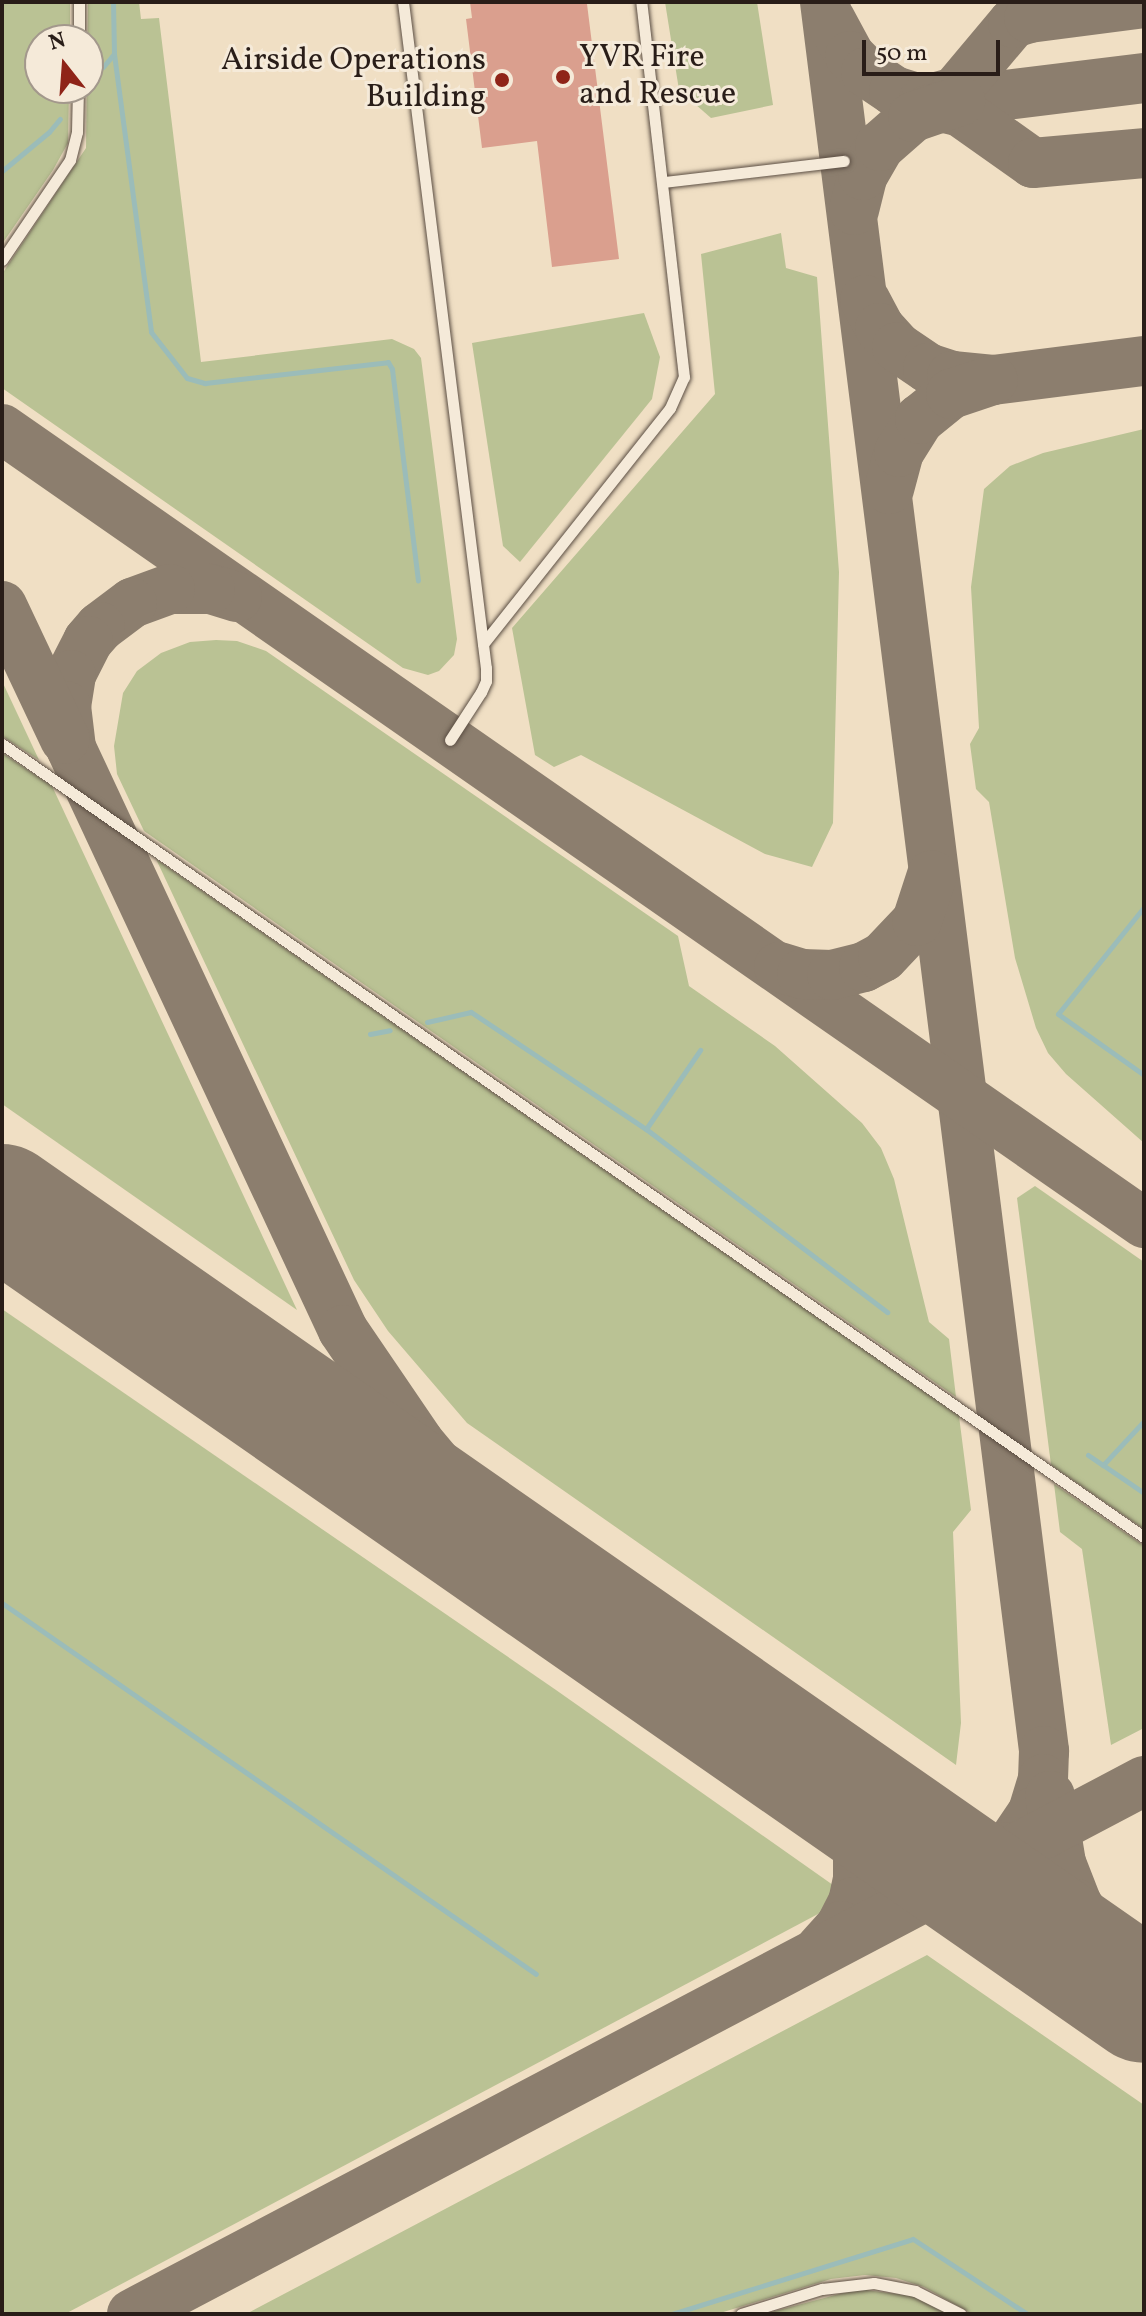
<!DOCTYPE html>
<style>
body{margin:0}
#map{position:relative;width:1146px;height:2316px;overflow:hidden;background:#f0dfc4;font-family:Vollkorn,serif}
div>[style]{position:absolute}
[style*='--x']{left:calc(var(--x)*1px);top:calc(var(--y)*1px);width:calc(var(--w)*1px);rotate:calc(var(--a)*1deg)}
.green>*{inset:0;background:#bac294}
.stream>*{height:5px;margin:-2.5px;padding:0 2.5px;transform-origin:2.5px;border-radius:2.5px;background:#9bbcb9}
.taxiway>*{height:50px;margin:-25px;padding:0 25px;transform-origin:25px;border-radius:25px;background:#8c7e6e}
.runway>*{height:124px;margin:-62px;padding:0 62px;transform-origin:62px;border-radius:62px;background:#8c7e6e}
.building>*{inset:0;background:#da9f8e}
.roads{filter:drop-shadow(0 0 2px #5b4e43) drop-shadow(0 0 2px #5b4e43)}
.lane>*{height:11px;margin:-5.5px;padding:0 5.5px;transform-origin:5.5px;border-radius:5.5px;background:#f5ead9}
.dots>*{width:22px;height:22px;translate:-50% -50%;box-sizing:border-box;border:4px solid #f5ead9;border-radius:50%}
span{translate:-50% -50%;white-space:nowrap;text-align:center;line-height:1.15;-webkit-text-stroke:6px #f5ead9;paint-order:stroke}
.poi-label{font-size:32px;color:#291d18}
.left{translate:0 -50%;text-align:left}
.right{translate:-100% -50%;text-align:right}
.frame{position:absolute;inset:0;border:4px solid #291d18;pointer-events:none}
.north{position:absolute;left:24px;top:24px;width:80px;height:80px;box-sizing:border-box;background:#f5ead9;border:2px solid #a3988c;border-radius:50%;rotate:343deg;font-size:22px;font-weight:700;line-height:32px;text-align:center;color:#291d18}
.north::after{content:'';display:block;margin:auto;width:28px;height:36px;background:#8f2418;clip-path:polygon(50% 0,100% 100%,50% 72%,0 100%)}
.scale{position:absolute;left:862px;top:40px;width:138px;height:36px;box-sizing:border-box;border:4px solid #291d18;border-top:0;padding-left:10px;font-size:24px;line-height:28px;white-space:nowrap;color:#291d18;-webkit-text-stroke:6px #f5ead9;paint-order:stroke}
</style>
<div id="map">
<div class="green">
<i style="clip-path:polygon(2px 2px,70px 2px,70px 40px,40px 40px,40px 88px,69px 88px,68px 143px,53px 170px,2px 244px)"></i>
<i style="clip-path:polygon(88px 2px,139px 2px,141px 19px,159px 18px,201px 362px,392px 339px,414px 349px,421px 358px,457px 639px,454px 655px,439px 671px,428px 675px,403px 668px,2px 388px,2px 274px,86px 148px)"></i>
<i style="clip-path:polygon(665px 2px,757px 2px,773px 105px,711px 118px,679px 90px)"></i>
<i style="clip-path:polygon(781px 233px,786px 268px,817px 277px,839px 572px,833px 823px,812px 867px,765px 854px,581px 755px,554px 767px,535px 755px,512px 628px,715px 394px,701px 254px)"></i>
<i style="clip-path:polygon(644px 313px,660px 357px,652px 399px,520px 562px,503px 546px,472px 343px)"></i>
<i style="clip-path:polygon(1144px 429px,1144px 1143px,1066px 1074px,1048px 1053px,1036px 1028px,1015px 958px,989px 802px,976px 789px,970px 744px,979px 728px,971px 587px,984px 489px,1010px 466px,1043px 453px)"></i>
<i style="clip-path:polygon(216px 640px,237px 641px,266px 651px,678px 936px,689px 986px,775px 1046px,862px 1123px,881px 1148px,894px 1179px,929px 1322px,949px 1339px,956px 1397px,144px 831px,117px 774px,114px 746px,123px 693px,137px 671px,161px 653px,190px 642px)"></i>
<i style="clip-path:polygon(2px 681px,39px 760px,2px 736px)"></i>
<i style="clip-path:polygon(2px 753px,52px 786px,297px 1310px,2px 1104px)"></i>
<i style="clip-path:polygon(156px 859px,959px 1416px,971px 1510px,953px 1532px,961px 1723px,956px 1765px,467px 1423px,388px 1331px,354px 1280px)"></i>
<i style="clip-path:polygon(1035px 1186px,1144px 1262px,1144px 1529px,1051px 1465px,1017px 1198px)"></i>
<i style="clip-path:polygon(2px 1309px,556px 1690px,850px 1897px,65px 2314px,2px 2314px)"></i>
<i style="clip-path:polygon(1054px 1484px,1144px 1546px,1144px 1728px,1111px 1745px,1082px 1549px,1060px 1532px)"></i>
<i style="clip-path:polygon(927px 1955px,1144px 2105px,1144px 2314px,972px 2314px,924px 2287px,896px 2278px,865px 2275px,831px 2279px,717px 2314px,246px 2314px)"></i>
<i style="clip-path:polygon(858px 2289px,912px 2296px,948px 2314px,764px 2314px)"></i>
</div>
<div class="stream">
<i style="--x:114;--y:54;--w:280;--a:82.4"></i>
<i style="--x:151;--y:332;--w:58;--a:52"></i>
<i style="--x:187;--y:378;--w:19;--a:16"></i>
<i style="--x:205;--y:383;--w:184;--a:-6.5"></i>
<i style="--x:388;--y:362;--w:8;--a:60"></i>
<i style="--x:392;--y:369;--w:213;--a:83"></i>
<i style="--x:103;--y:67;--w:17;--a:-50"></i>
<i style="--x:114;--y:54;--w:52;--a:-91.1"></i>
<i style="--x:2;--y:171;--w:61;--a:-39.7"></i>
<i style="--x:49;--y:132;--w:17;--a:-50"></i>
<i style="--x:1144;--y:907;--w:137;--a:128.8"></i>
<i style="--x:1058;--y:1014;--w:105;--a:35.3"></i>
<i style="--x:427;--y:1022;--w:45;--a:-12.8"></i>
<i style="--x:471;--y:1012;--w:211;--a:33.8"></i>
<i style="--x:646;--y:1129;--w:303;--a:37.2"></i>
<i style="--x:370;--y:1034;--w:20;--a:-11"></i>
<i style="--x:646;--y:1129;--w:96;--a:-55.6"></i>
<i style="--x:1144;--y:1421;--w:60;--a:133"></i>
<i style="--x:1103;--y:1465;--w:50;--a:34.3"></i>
<i style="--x:1088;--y:1455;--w:18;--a:34"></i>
<i style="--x:2;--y:1603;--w:650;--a:34.79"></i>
<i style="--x:672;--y:2314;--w:252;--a:-17.3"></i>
<i style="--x:913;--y:2239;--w:136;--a:33.3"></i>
</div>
<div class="taxiway">
<i style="--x:825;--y:2;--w:1763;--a:82.86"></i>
<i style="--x:1044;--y:1751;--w:28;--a:92"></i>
<i style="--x:1043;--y:1779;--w:34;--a:107"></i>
<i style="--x:1033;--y:1812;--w:36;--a:124"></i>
<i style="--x:1013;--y:1842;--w:39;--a:140"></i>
<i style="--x:830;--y:19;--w:42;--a:61.6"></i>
<i style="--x:850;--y:56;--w:23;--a:45"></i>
<i style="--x:866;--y:72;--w:34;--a:34"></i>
<i style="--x:894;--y:91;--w:31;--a:17"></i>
<i style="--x:924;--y:100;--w:25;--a:5"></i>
<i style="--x:949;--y:102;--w:196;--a:-7"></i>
<i style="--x:926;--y:100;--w:30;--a:-15"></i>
<i style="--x:955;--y:92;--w:90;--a:-50"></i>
<i style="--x:1013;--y:23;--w:17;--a:-17"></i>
<i style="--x:1029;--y:18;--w:116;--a:-7.4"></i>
<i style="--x:927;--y:110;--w:13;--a:-13"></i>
<i style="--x:940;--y:107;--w:22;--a:13"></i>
<i style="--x:961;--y:112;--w:88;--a:35.3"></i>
<i style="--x:1033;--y:163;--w:111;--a:-5.1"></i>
<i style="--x:854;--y:210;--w:36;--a:-76"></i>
<i style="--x:863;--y:175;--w:34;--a:-60"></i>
<i style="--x:880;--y:146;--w:44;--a:-41.3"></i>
<i style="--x:913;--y:117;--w:50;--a:-18.8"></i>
<i style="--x:865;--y:300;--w:32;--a:62"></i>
<i style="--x:880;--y:328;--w:25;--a:48"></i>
<i style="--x:897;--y:347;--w:37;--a:34"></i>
<i style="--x:928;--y:368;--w:25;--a:18"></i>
<i style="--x:952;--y:376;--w:41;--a:5.6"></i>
<i style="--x:993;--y:380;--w:152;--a:-7.2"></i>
<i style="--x:2;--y:429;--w:1391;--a:34.81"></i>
<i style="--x:889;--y:489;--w:38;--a:-75"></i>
<i style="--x:899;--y:452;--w:39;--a:-58"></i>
<i style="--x:920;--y:419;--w:40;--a:-39"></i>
<i style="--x:951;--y:394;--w:44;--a:-18.4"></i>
<i style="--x:237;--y:597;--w:28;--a:-163"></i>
<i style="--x:210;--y:589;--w:40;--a:180"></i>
<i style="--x:170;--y:589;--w:40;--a:159.8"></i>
<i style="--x:132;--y:603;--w:40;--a:143"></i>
<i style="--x:100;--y:627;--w:18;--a:131"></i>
<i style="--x:88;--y:641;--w:38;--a:117"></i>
<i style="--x:71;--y:675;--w:31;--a:99"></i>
<i style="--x:66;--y:706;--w:42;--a:83.2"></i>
<i style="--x:71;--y:748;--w:642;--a:64.95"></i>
<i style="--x:343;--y:1330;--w:135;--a:55.8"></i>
<i style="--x:419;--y:1442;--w:168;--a:50.1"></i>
<i style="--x:2;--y:606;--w:147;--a:64.7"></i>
<i style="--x:779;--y:967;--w:24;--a:17"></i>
<i style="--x:802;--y:974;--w:30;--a:2"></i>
<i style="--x:832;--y:975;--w:33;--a:-14"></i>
<i style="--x:864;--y:967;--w:21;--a:-28"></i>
<i style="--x:883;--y:957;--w:50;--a:-46.6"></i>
<i style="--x:917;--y:921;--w:48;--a:-71.9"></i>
<i style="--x:800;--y:1761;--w:59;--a:47.1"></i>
<i style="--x:840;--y:1804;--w:27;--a:63"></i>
<i style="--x:852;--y:1828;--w:26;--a:77"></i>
<i style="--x:858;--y:1853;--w:26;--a:90"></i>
<i style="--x:858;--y:1879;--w:24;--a:102"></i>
<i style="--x:853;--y:1902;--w:27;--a:117"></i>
<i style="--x:841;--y:1926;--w:31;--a:132"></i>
<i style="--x:1050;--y:1796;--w:68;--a:80.7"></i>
<i style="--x:1061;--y:1863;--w:44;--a:68.7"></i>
<i style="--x:1077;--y:1904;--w:67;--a:57.3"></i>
<i style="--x:1113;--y:1960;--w:44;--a:45"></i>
<i style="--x:898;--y:1830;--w:73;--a:15.9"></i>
<i style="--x:968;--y:1850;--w:45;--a:-3.8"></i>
<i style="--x:132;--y:2314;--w:1144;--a:-27.77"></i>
</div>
<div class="runway">
<i style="--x:2;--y:1206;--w:1391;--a:34.84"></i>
</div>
<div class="building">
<i style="clip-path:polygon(470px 2px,587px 4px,619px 259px,552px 267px,537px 141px,482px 148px,466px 19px,472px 18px)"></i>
</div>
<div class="roads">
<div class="lane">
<i style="--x:403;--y:2;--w:671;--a:82.9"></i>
<i style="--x:486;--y:668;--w:13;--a:90"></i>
<i style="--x:486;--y:681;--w:12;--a:114"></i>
<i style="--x:481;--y:692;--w:57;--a:122.9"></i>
<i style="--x:79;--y:40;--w:38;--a:-90"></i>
<i style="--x:664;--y:182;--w:181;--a:-6.7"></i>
<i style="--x:2;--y:260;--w:121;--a:-55.8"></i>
<i style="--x:70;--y:160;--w:29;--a:-76"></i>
<i style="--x:77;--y:132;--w:44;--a:-88.7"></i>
<i style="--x:483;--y:644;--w:301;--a:-51.6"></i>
<i style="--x:670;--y:408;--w:34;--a:-66"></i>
<i style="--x:684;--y:377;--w:377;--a:-96.5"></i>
<i style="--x:2;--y:744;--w:1390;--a:34.78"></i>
<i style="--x:741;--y:2314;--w:85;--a:-17.2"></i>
<i style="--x:822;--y:2289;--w:52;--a:-6.6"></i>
<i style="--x:874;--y:2283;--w:42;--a:11"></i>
<i style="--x:915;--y:2291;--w:51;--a:26.6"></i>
</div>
</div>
<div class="dots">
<i style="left:563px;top:77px;background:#8f2418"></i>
<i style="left:502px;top:80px;background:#8f2418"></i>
</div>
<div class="poi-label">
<span class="left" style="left:579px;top:77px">YVR Fire<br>and Rescue</span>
<span class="right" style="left:486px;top:80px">Airside Operations<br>Building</span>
</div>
<div class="frame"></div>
<div class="north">N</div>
<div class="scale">50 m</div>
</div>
